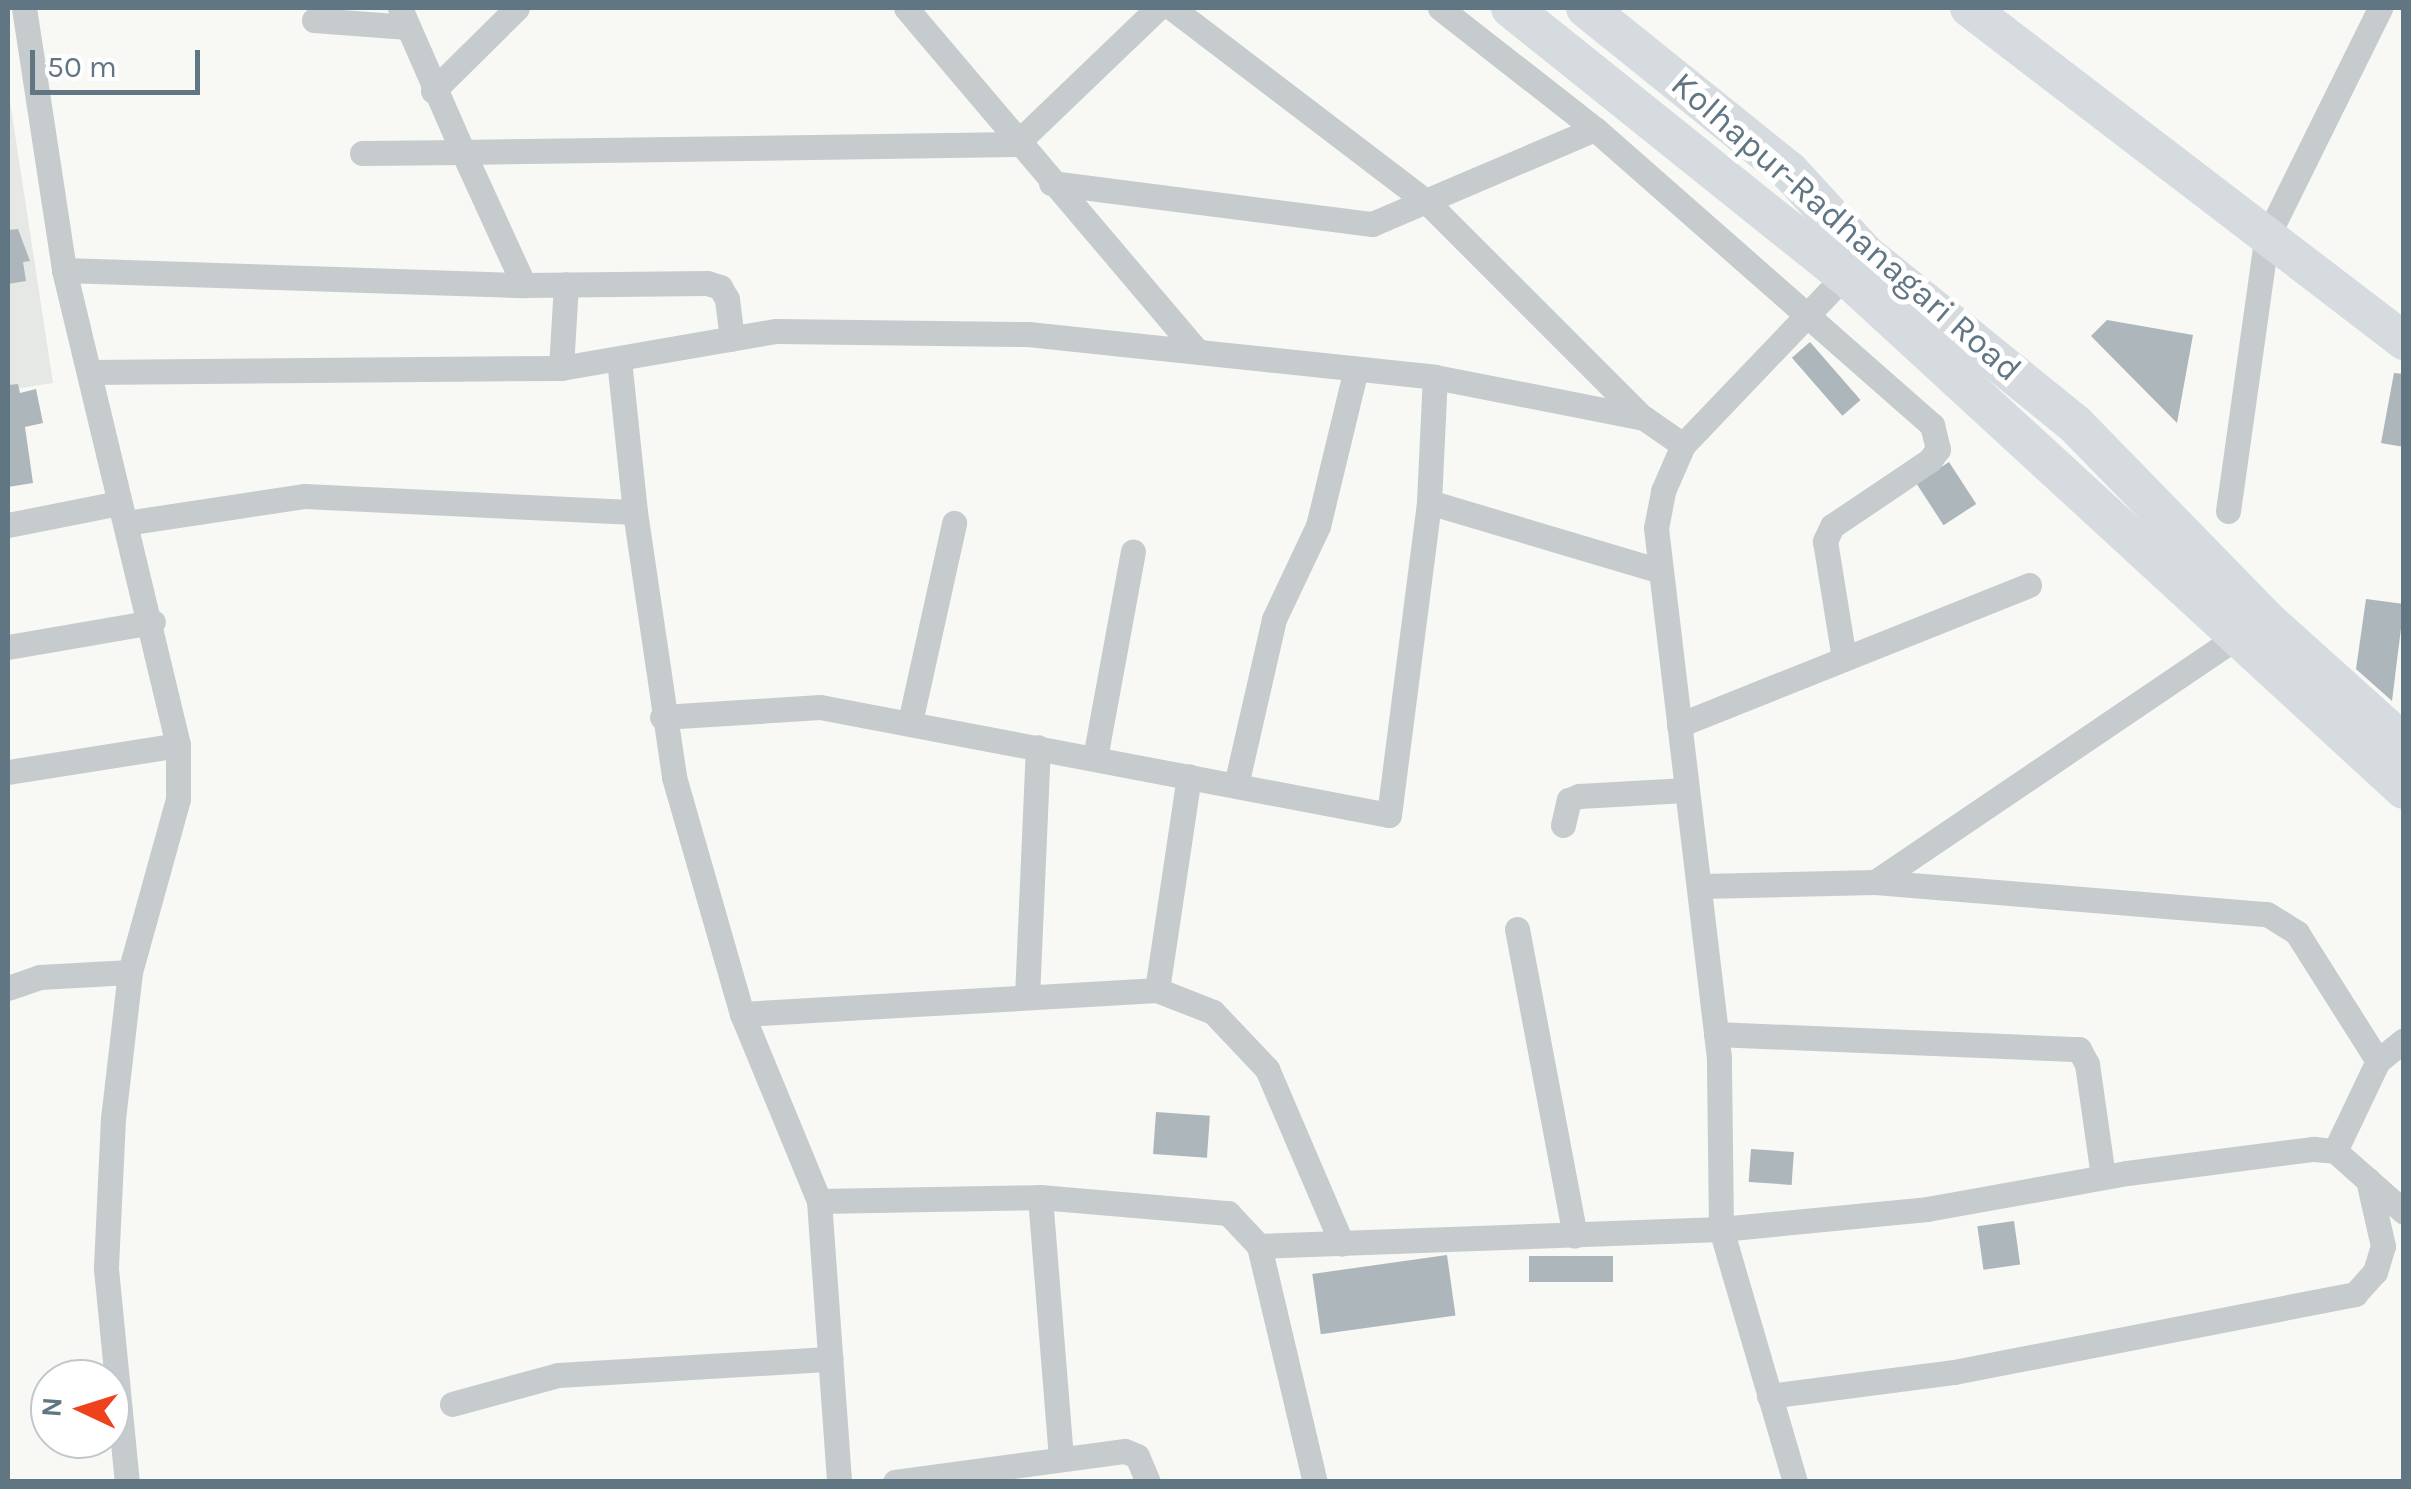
<!DOCTYPE html>
<style>
body{margin:0}
#map{position:relative;width:2411px;height:1489px;overflow:hidden;background:#f8f8f5;font-family:Karla,sans-serif}
div>[style]{position:absolute}
[style*='--x']{left:calc(var(--x)*1px);top:calc(var(--y)*1px);width:calc(var(--w)*1px);rotate:calc(var(--a)*1deg)}
.built>*{inset:0;background:#e6e8e6}
.building>*{inset:0;background:#acb6bb;transform-origin:0 0}
.street>*{height:25px;margin:-12.5px;padding:0 12.5px;transform-origin:12.5px;border-radius:12.5px;background:#c6cbce}
.secondary>*{height:38px;margin:-19px;padding:0 19px;transform-origin:19px;border-radius:19px;background:#d6dbdf}
.primary>*{height:40px;margin:-20px;padding:0 20px;transform-origin:20px;border-radius:20px;background:#d6dbdf}
span{translate:-50% -50%;white-space:nowrap;text-align:center;line-height:1.15;-webkit-text-stroke:10px #fff;paint-order:stroke}
.street-label{font-size:35px;color:#617683}
.frame{position:absolute;inset:0;border:10px solid #617683;pointer-events:none}
.north{position:absolute;left:30px;top:1359px;width:100px;height:100px;box-sizing:border-box;background:#fff;border:2px solid #c0c8cd;border-radius:50%;rotate:274deg;font-size:28px;font-weight:700;line-height:40px;text-align:center;color:#617683}
.north::after{content:'';display:block;margin:auto;width:35px;height:45px;background:#f0411d;clip-path:polygon(50% 0,100% 100%,50% 72%,0 100%)}
.scale{position:absolute;left:30px;top:50px;width:170px;height:45px;box-sizing:border-box;border:5px solid #617683;border-top:0;padding-left:12px;font-size:30px;line-height:35px;white-space:nowrap;color:#617683;-webkit-text-stroke:8px #fff;paint-order:stroke}
</style>
<div id="map">
<div class="built">
<i style="clip-path:polygon(8px 88px,53px 383px,8px 390px)"></i>
</div>
<div class="building">
<i style="clip-path:polygon(18px 229px,30px 261px,23px 262px,26px 281px,8px 284px,8px 230px)"></i>
<i style="clip-path:polygon(2107px 320px,2193px 335px,2177px 423px,2091px 336px)"></i>
<i style="left:1810px;top:342px;width:77px;height:24px;rotate:49deg"></i>
<i style="clip-path:polygon(2394px 373px,2404px 374px,2404px 447px,2381px 443px)"></i>
<i style="clip-path:polygon(18px 384px,20px 393px,36px 389px,43px 423px,25px 427px,33px 483px,8px 487px,8px 385px)"></i>
<i style="left:1949px;top:462px;width:50px;height:39px;rotate:57deg"></i>
<i style="clip-path:polygon(2366px 599px,2404px 604px,2392px 701px,2356px 669px)"></i>
<i style="left:1156px;top:1112px;width:54px;height:42px;rotate:4deg"></i>
<i style="left:1751px;top:1149px;width:43px;height:33px;rotate:4deg"></i>
<i style="left:2014px;top:1221px;width:44px;height:37px;rotate:82deg"></i>
<i style="left:1447px;top:1255px;width:61px;height:136px;rotate:82deg"></i>
<i style="left:1613px;top:1256px;width:26px;height:84px;rotate:90deg"></i>
</div>
<div class="street">
<i style="--x:24;--y:8;--w:265;--a:81.3"></i>
<i style="--x:64;--y:270;--w:488;--a:76.5"></i>
<i style="--x:178;--y:745;--w:54;--a:90"></i>
<i style="--x:178;--y:799;--w:180;--a:105.5"></i>
<i style="--x:130;--y:972;--w:147;--a:96.6"></i>
<i style="--x:113;--y:1118;--w:151;--a:92.7"></i>
<i style="--x:106;--y:1269;--w:214;--a:84.4"></i>
<i style="--x:400;--y:8;--w:157;--a:66.4"></i>
<i style="--x:463;--y:152;--w:553;--a:-0.83"></i>
<i style="--x:1016;--y:144;--w:197;--a:-43.8"></i>
<i style="--x:906;--y:8;--w:450;--a:49.7"></i>
<i style="--x:1172;--y:8;--w:323;--a:37.3"></i>
<i style="--x:1429;--y:204;--w:301;--a:45"></i>
<i style="--x:1440;--y:8;--w:197;--a:38"></i>
<i style="--x:1595;--y:129;--w:449;--a:41.3"></i>
<i style="--x:1932;--y:425;--w:25;--a:76"></i>
<i style="--x:1938;--y:449;--w:14;--a:126"></i>
<i style="--x:1930;--y:460;--w:118;--a:146"></i>
<i style="--x:1832;--y:526;--w:17;--a:115"></i>
<i style="--x:1825;--y:541;--w:119;--a:80.8"></i>
<i style="--x:314;--y:20;--w:94;--a:4.3"></i>
<i style="--x:433;--y:91;--w:118;--a:-44.7"></i>
<i style="--x:362;--y:153;--w:101;--a:-0.6"></i>
<i style="--x:463;--y:152;--w:146;--a:65.4"></i>
<i style="--x:524;--y:285;--w:183;--a:-0.6"></i>
<i style="--x:707;--y:283;--w:14;--a:17"></i>
<i style="--x:720;--y:287;--w:14;--a:60"></i>
<i style="--x:727;--y:299;--w:40;--a:82.9"></i>
<i style="--x:1051;--y:183;--w:324;--a:7.3"></i>
<i style="--x:1372;--y:224;--w:242;--a:-23.1"></i>
<i style="--x:64;--y:270;--w:460;--a:1.9"></i>
<i style="--x:561;--y:368;--w:84;--a:-86.6"></i>
<i style="--x:89;--y:372;--w:472;--a:-0.5"></i>
<i style="--x:561;--y:368;--w:218;--a:-9.8"></i>
<i style="--x:776;--y:331;--w:252;--a:0.7"></i>
<i style="--x:1028;--y:334;--w:409;--a:6"></i>
<i style="--x:1435;--y:377;--w:213;--a:11.1"></i>
<i style="--x:1644;--y:418;--w:47;--a:34.7"></i>
<i style="--x:1429;--y:502;--w:242;--a:16.6"></i>
<i style="--x:2228;--y:511;--w:275;--a:-82"></i>
<i style="--x:2266;--y:239;--w:258;--a:-63.7"></i>
<i style="--x:635;--y:512;--w:268;--a:81.6"></i>
<i style="--x:674;--y:777;--w:247;--a:74"></i>
<i style="--x:742;--y:1014;--w:202;--a:67.6"></i>
<i style="--x:819;--y:1201;--w:282;--a:85.9"></i>
<i style="--x:126;--y:523;--w:181;--a:-8.6"></i>
<i style="--x:305;--y:496;--w:330;--a:2.8"></i>
<i style="--x:635;--y:512;--w:152;--a:-96"></i>
<i style="--x:8;--y:525;--w:113;--a:-11.2"></i>
<i style="--x:8;--y:647;--w:147;--a:-9.8"></i>
<i style="--x:662;--y:717;--w:158;--a:-3.6"></i>
<i style="--x:820;--y:707;--w:579;--a:10.75"></i>
<i style="--x:1389;--y:815;--w:316;--a:-82.7"></i>
<i style="--x:1429;--y:502;--w:125;--a:-87.3"></i>
<i style="--x:910;--y:722;--w:204;--a:-77.5"></i>
<i style="--x:1679;--y:725;--w:377;--a:-21.8"></i>
<i style="--x:1095;--y:758;--w:210;--a:-79.6"></i>
<i style="--x:8;--y:772;--w:172;--a:-9"></i>
<i style="--x:1236;--y:785;--w:170;--a:-77.1"></i>
<i style="--x:1274;--y:619;--w:103;--a:-64.7"></i>
<i style="--x:1318;--y:526;--w:162;--a:-76.4"></i>
<i style="--x:1563;--y:825;--w:26;--a:-77"></i>
<i style="--x:1569;--y:800;--w:11;--a:-22"></i>
<i style="--x:1579;--y:796;--w:107;--a:-3.2"></i>
<i style="--x:1875;--y:882;--w:451;--a:-34.1"></i>
<i style="--x:1702;--y:886;--w:173;--a:-1.3"></i>
<i style="--x:1875;--y:882;--w:393;--a:4.7"></i>
<i style="--x:2267;--y:914;--w:36;--a:32"></i>
<i style="--x:2297;--y:933;--w:151;--a:57.7"></i>
<i style="--x:1517;--y:929;--w:312;--a:79.3"></i>
<i style="--x:8;--y:988;--w:34;--a:-19"></i>
<i style="--x:40;--y:977;--w:90;--a:-3.2"></i>
<i style="--x:1157;--y:990;--w:216;--a:-81.5"></i>
<i style="--x:1027;--y:997;--w:250;--a:-87.5"></i>
<i style="--x:742;--y:1014;--w:416;--a:-3.3"></i>
<i style="--x:1157;--y:990;--w:60;--a:21.4"></i>
<i style="--x:1213;--y:1012;--w:79;--a:46.5"></i>
<i style="--x:1267;--y:1069;--w:190;--a:66.8"></i>
<i style="--x:1716;--y:1034;--w:363;--a:2.4"></i>
<i style="--x:2079;--y:1049;--w:17;--a:62"></i>
<i style="--x:2087;--y:1064;--w:114;--a:81.9"></i>
<i style="--x:2335;--y:1151;--w:100;--a:-64.5"></i>
<i style="--x:2378;--y:1061;--w:33;--a:-39"></i>
<i style="--x:1040;--y:1197;--w:262;--a:85.4"></i>
<i style="--x:819;--y:1201;--w:221;--a:-1"></i>
<i style="--x:1040;--y:1197;--w:189;--a:4.9"></i>
<i style="--x:1228;--y:1213;--w:45;--a:46.8"></i>
<i style="--x:1259;--y:1246;--w:243;--a:76.7"></i>
<i style="--x:1259;--y:1246;--w:462;--a:-2.1"></i>
<i style="--x:1721;--y:1229;--w:207;--a:-5.5"></i>
<i style="--x:1927;--y:1209;--w:203;--a:-10.2"></i>
<i style="--x:2127;--y:1173;--w:188;--a:-7.4"></i>
<i style="--x:2313;--y:1149;--w:22;--a:5"></i>
<i style="--x:2335;--y:1151;--w:92;--a:41.5"></i>
<i style="--x:1769;--y:1396;--w:187;--a:-7.4"></i>
<i style="--x:1954;--y:1372;--w:409;--a:-11"></i>
<i style="--x:2355;--y:1294;--w:30;--a:-48"></i>
<i style="--x:2375;--y:1272;--w:27;--a:-73"></i>
<i style="--x:2383;--y:1246;--w:68;--a:-102.8"></i>
<i style="--x:452;--y:1404;--w:110;--a:-15.3"></i>
<i style="--x:558;--y:1375;--w:273;--a:-3.4"></i>
<i style="--x:895;--y:1482;--w:232;--a:-7.7"></i>
<i style="--x:1125;--y:1451;--w:13;--a:23"></i>
<i style="--x:1137;--y:1456;--w:28;--a:67"></i>
<i style="--x:1795;--y:1482;--w:264;--a:-106.3"></i>
<i style="--x:1721;--y:1229;--w:171;--a:-90.7"></i>
<i style="--x:1719;--y:1058;--w:534;--a:-96.78"></i>
<i style="--x:1656;--y:528;--w:38;--a:-79"></i>
<i style="--x:1663;--y:491;--w:50;--a:-66.5"></i>
<i style="--x:1683;--y:445;--w:249;--a:-46.3"></i>
</div>
<div class="secondary">
<i style="--x:1969;--y:8;--w:548;--a:37.43"></i>
</div>
<div class="primary">
<i style="--x:1511;--y:8;--w:429;--a:38.7"></i>
<i style="--x:1846;--y:276;--w:758;--a:42.59"></i>
<i style="--x:1586;--y:8;--w:260;--a:38.8"></i>
<i style="--x:1789;--y:171;--w:113;--a:47.5"></i>
<i style="--x:1865;--y:254;--w:270;--a:39"></i>
<i style="--x:2075;--y:424;--w:271;--a:45.7"></i>
<i style="--x:2264;--y:618;--w:188;--a:42"></i>
</div>
<div class="street-label">
<span style="left:1846px;top:227px;rotate:41deg">Kolhapur-Radhanagari Road</span>
</div>
<div class="frame"></div>
<div class="north">N</div>
<div class="scale">50 m</div>
</div>
